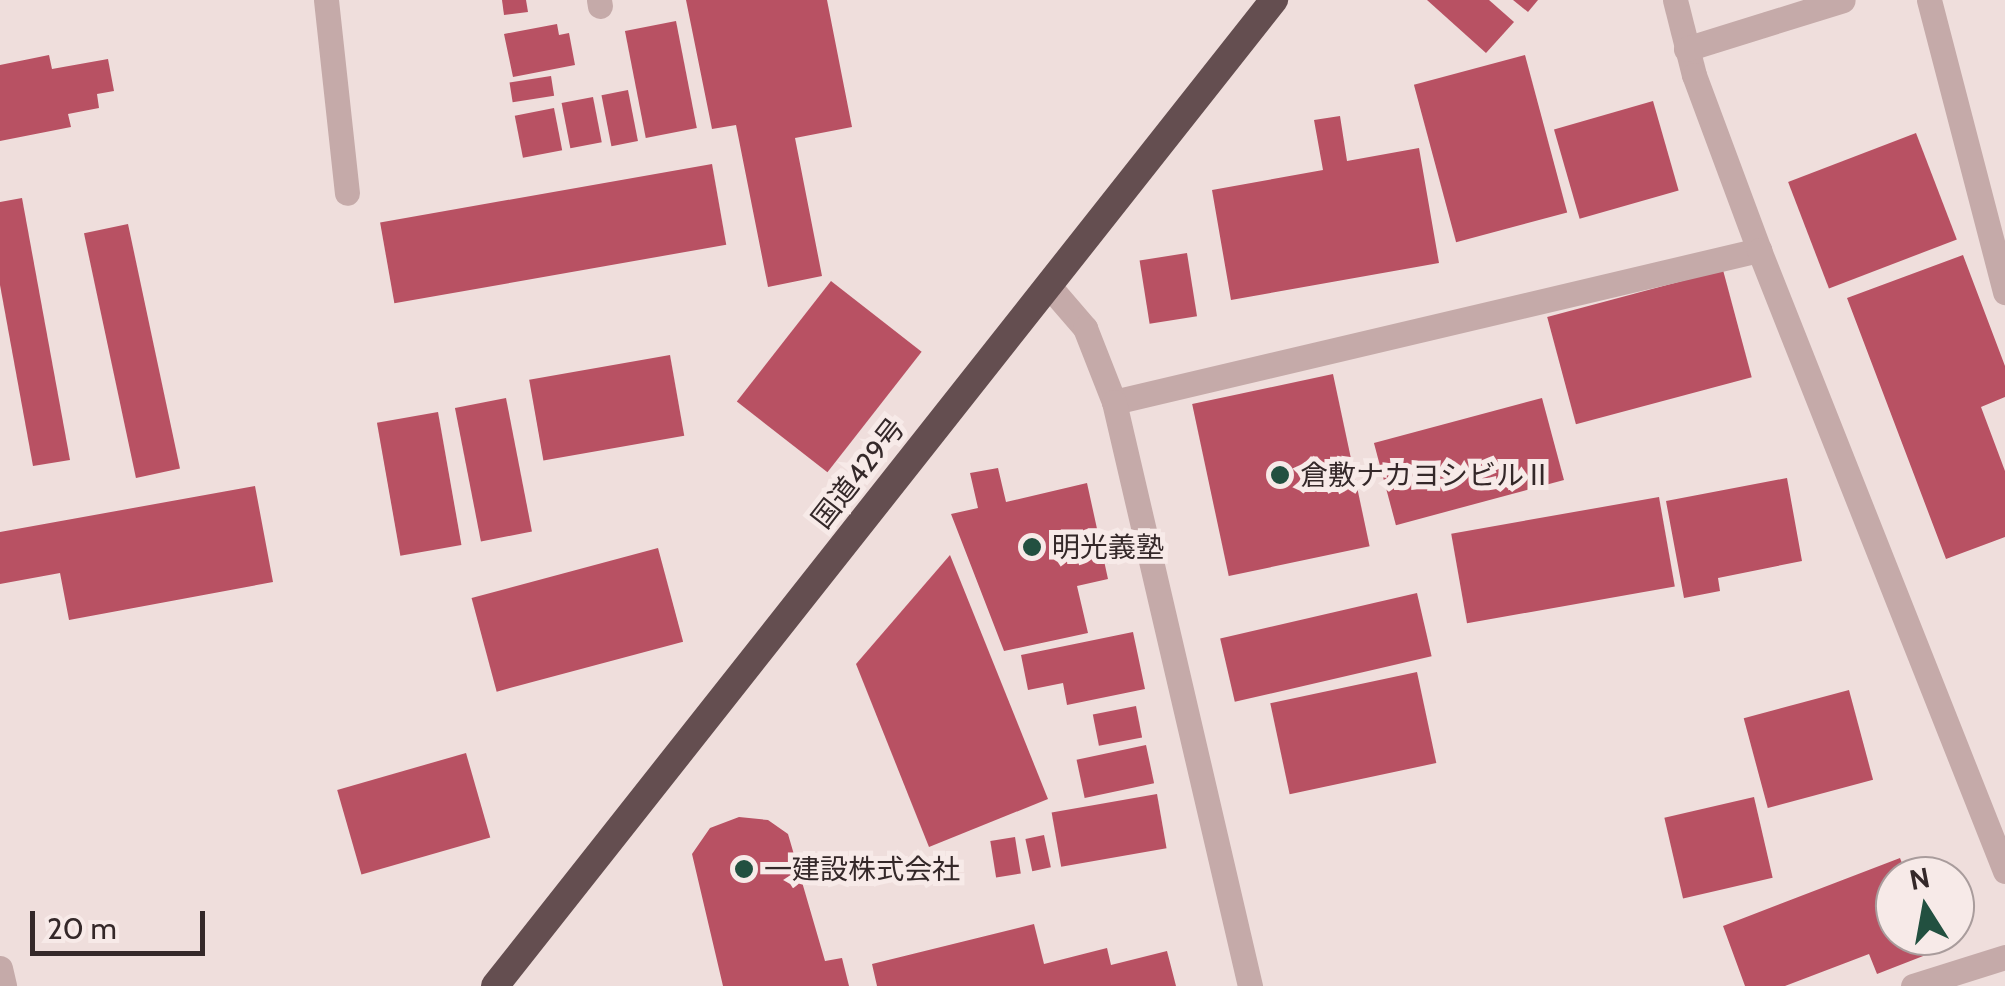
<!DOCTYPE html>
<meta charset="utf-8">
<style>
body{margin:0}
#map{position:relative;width:2005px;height:986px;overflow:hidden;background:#efdedc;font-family:Cabin,"Noto Sans JP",sans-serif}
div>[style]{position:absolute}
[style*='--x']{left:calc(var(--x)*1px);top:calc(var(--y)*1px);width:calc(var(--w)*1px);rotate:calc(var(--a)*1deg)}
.building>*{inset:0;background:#b85163;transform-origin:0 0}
.service>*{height:25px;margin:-12.5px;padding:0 12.5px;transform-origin:12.5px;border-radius:12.5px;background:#c5aaa9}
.minor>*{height:25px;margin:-12.5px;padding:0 12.5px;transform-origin:12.5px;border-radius:12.5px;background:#c5aaa9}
.tertiary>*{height:25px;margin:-12.5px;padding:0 12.5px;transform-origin:12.5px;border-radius:12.5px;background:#c5aaa9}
.trunk>*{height:28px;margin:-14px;padding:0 14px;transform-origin:14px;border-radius:14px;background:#644e50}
.dots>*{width:28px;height:28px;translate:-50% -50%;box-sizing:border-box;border:5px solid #f7eae8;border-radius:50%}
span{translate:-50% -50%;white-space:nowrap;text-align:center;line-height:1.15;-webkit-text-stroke:10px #f7eae8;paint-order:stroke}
.street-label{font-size:28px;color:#342829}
.poi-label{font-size:28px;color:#342829}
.left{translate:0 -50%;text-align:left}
.north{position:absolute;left:1875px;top:856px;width:100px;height:100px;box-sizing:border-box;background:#f7eae8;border:2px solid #a99c9c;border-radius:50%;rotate:349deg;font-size:28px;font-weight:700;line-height:40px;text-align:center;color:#342829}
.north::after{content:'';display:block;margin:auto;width:35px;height:45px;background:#225040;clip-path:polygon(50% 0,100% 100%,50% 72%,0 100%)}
.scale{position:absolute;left:30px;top:911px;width:175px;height:45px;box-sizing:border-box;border:5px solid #342829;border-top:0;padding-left:12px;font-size:30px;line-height:35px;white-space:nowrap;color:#342829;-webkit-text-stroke:8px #f7eae8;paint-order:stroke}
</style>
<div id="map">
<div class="building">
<i style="clip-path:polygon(502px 0,526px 0,528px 12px,504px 15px)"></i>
<i style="clip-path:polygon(686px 0,827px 0,852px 127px,795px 138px,822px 276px,768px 287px,736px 125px,712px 129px)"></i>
<i style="clip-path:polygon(1427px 0,1489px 0,1514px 22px,1486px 53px)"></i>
<i style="clip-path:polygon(1513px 0,1538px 0,1528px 12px)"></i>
<i style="left:676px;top:21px;width:109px;height:52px;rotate:79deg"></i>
<i style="clip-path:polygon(557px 24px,559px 35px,569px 33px,575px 65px,513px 77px,504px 34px)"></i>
<i style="clip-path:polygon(49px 55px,52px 69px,108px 59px,114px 91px,97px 94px,99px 108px,68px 114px,71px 127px,0 141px,0 65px)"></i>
<i style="left:1525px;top:55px;width:163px;height:115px;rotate:75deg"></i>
<i style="left:551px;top:76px;width:20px;height:42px;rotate:81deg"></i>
<i style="left:628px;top:90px;width:52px;height:27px;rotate:79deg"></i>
<i style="left:593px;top:97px;width:46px;height:32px;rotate:79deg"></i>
<i style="left:1653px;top:101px;width:93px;height:103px;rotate:74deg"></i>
<i style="left:554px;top:108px;width:43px;height:40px;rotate:79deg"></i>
<i style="clip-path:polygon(1340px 116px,1347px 161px,1419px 148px,1439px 263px,1231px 300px,1212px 190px,1323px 170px,1314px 120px)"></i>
<i style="left:1916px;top:133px;width:114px;height:137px;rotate:69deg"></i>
<i style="left:712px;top:164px;width:82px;height:337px;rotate:80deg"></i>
<i style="clip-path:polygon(22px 198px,70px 460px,33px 466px,0 285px,0 202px)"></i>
<i style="left:128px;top:224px;width:250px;height:45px;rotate:78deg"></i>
<i style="left:1187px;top:253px;width:64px;height:48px;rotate:81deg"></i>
<i style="clip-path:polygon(1963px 255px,2005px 366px,2005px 397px,1981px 407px,2005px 471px,2005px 537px,1946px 559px,1847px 298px)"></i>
<i style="left:1723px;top:270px;width:111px;height:182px;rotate:75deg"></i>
<i style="left:831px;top:281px;width:115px;height:153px;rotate:38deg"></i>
<i style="left:670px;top:355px;width:82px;height:143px;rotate:80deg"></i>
<i style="left:1333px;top:374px;width:176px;height:144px;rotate:78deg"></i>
<i style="left:506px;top:398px;width:136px;height:52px;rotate:79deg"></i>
<i style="left:1542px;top:398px;width:85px;height:174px;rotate:75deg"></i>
<i style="left:438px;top:412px;width:135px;height:62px;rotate:80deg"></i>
<i style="clip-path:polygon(998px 468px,1006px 502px,1087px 483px,1108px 579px,1077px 586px,1088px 633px,1004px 651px,951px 514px,978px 508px,970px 473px)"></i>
<i style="clip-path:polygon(1787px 478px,1802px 561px,1718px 578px,1720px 591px,1684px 598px,1666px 501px)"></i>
<i style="clip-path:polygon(255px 486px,273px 582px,69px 620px,60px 573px,0 584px,0 532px)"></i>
<i style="left:1659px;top:497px;width:91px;height:211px;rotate:80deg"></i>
<i style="left:658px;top:548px;width:97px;height:193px;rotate:75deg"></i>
<i style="clip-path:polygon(950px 555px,1048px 799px,929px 847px,856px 664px)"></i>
<i style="left:1417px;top:593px;width:65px;height:202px;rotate:77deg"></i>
<i style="clip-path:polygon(1133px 632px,1145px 689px,1067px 705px,1063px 683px,1028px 690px,1021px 655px)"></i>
<i style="left:1417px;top:672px;width:93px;height:150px;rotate:78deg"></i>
<i style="left:1849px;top:690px;width:93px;height:109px;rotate:75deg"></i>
<i style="left:1136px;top:706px;width:32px;height:44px;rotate:79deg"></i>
<i style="left:1146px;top:745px;width:39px;height:71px;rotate:78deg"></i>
<i style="left:466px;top:753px;width:88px;height:134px;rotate:74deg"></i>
<i style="left:1157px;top:794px;width:55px;height:107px;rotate:80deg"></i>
<i style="left:1754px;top:797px;width:83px;height:92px;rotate:77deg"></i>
<i style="clip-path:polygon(739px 817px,768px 820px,788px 834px,825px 961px,842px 958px,849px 986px,723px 986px,692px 854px,710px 828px)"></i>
<i style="left:1044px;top:835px;width:33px;height:19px;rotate:78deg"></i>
<i style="left:1015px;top:837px;width:37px;height:25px;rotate:81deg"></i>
<i style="clip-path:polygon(1900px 858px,1907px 876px,1895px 876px,1895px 936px,1930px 936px,1936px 951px,1877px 974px,1869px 954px,1785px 986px,1745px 986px,1723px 926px)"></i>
<i style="clip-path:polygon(1034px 924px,1044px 964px,1107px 948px,1111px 965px,1167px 951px,1176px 986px,877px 986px,872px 964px)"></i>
</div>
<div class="service">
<i style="--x:326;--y:0;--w:194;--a:83.8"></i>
<i style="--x:1114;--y:402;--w:663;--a:-13.26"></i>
</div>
<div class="minor">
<i style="--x:599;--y:0;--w:6;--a:81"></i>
<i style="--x:1675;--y:0;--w:77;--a:75.8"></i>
<i style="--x:1694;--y:75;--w:187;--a:69.6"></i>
<i style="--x:1759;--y:250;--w:668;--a:68.39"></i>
<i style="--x:1929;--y:0;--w:302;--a:75.4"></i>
<i style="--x:1686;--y:49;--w:164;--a:-17.3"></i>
<i style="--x:0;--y:968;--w:18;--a:77"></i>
<i style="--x:1913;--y:986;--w:96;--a:-17.5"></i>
</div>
<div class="tertiary">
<i style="--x:1048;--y:285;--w:57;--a:49.3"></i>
<i style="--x:1085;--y:328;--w:79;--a:68.6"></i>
<i style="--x:1114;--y:402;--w:600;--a:76.89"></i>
</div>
<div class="trunk">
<i style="--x:495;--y:986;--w:1257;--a:-51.69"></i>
</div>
<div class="dots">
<i style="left:1280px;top:475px;background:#225040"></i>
<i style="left:1032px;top:547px;background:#225040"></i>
<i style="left:744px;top:869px;background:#225040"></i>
</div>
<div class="street-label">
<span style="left:858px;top:473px;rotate:-52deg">国道429号</span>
</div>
<div class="poi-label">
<span class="left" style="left:1300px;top:475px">倉敷ナカヨシビルⅡ</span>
<span class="left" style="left:1052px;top:547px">明光義塾</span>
<span class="left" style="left:764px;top:869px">一建設株式会社</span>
</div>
<div class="north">N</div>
<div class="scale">20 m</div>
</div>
